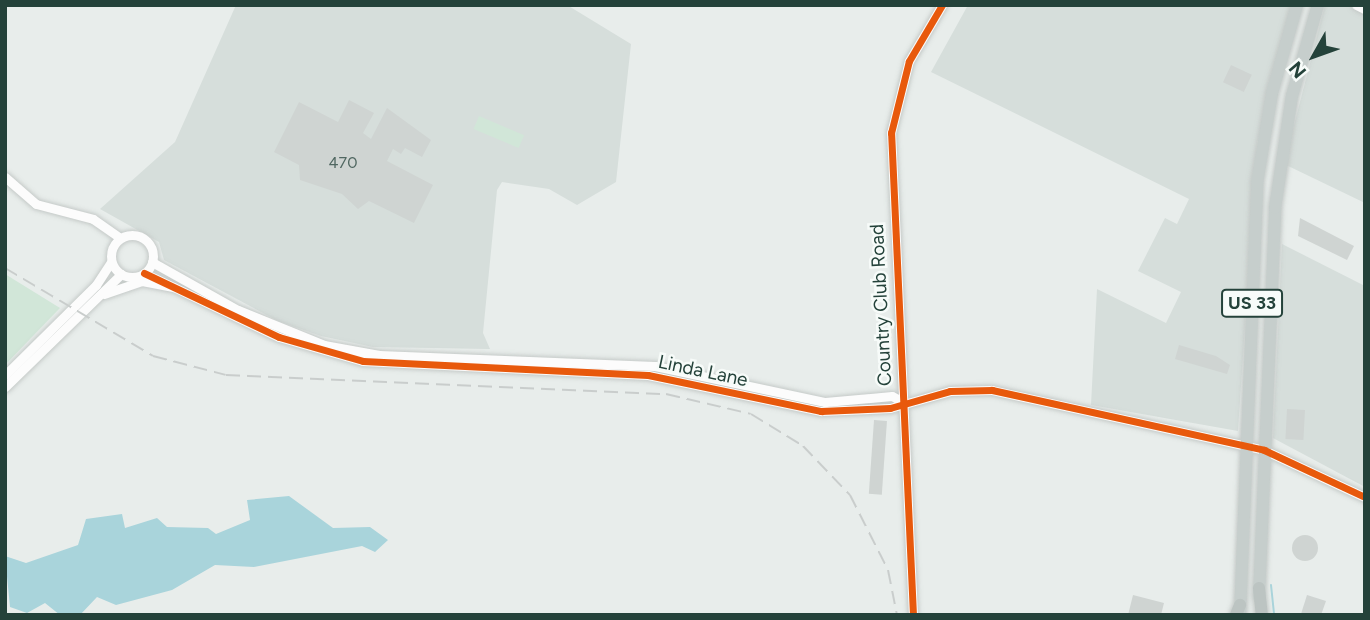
<!DOCTYPE html>
<style>
body{margin:0}
#map{position:relative;width:1370px;height:620px;overflow:hidden;background:#e8edeb;font-family:Figtree,sans-serif}
div>[style]{position:absolute}
[style*='--x']{left:calc(var(--x)*1px);top:calc(var(--y)*1px);width:calc(var(--w)*1px);rotate:calc(var(--a)*1deg)}
.built>*{inset:0;background:#d6dedb}
.green>*{inset:0;background:#d1e6d8;transform-origin:0 0}
.water>*{inset:0;background:#a9d4db}
.stream>*{height:2px;margin:-1px;padding:0 1px;transform-origin:1px;border-radius:1px;background:#a9d4db}
.building>*{inset:0;background:#cfd4d2;transform-origin:0 0}
.round{border-radius:50%}
.roads{filter:drop-shadow(0 0 2px #c5cac8) drop-shadow(0 0 2px #c5cac8)}
.tertiary>*{height:9px;margin:-4.5px;padding:0 4.5px;transform-origin:4.5px;border-radius:4.5px;background:#fcfcfc}
.tertiary>.ring{margin:-4.5px;padding:0;box-sizing:content-box;background:none;border:9px solid #fcfcfc;border-radius:50%}
.secondary>*{height:10px;margin:-5px;padding:0 5px;transform-origin:5px;border-radius:5px;background:#fcfcfc}
.trunk>*{height:12px;margin:-6px;padding:0 6px;transform-origin:6px;border-radius:6px;background:#c6cecc}
.motorway>*{height:12px;margin:-6px;padding:0 6px;transform-origin:6px;border-radius:6px;background:#bcc4c2}
.rail>*{height:2px;margin-top:-1px;transform-origin:0;background:repeating-linear-gradient(90deg,#c9cdcc 0 14px,transparent 0 21px)}
.cycleway>*{height:7px;margin:-3.5px;padding:0 3.5px;transform-origin:3.5px;border-radius:3.5px;background:#e8590c}
span{translate:-50% -50%;white-space:nowrap;text-align:center;line-height:1.15;-webkit-text-stroke:5px #f7fbf9;paint-order:stroke}
.number-label{font-size:16px;color:#506761}
.number-label span{-webkit-text-stroke-width:0}
.shield-label span{padding:2px 5px;background:#f7fbf9;border:2px solid;border-radius:5px;-webkit-text-stroke-width:0}
.shield-label{font-size:18px;color:#24423a;font-weight:700}
.street-label{font-size:19px;color:#24423a}
.frame{position:absolute;inset:0;border:7px solid #24423a;pointer-events:none}
.north{position:absolute;left:1279px;top:21px;width:70px;height:70px;-webkit-text-stroke:5px #f7fbf9;paint-order:stroke;rotate:230deg;font-size:19px;font-weight:700;line-height:28px;text-align:center;color:#24423a}
.north::after{content:'';display:block;margin:auto;width:24px;height:32px;background:#24423a;clip-path:polygon(50% 0,100% 100%,50% 72%,0 100%)}
</style>
<div id="map">
<div class="built">
<i style="clip-path:polygon(236px 5px,567px 5px,631px 44px,616px 182px,577px 205px,549px 189px,502px 182px,497px 190px,483px 333px,490px 349px,373px 347px,321px 336px,278px 321px,164px 260px,159px 242px,100px 209px,175px 142px)"></i>
<i style="clip-path:polygon(968px 5px,1291px 5px,1257px 144px,1238px 431px,1091px 405px,1097px 289px,1166px 323px,1181px 292px,1138px 271px,1165px 218px,1177px 224px,1189px 199px,931px 72px)"></i>
<i style="clip-path:polygon(1325px 5px,1347px 5px,1365px 15px,1365px 203px,1284px 164px)"></i>
<i style="clip-path:polygon(1282px 244px,1365px 286px,1365px 487px,1273px 438px)"></i>
</div>
<div class="green">
<i style="left:479px;top:116px;width:49px;height:14px;rotate:23deg"></i>
<i style="clip-path:polygon(5px 274px,60px 308px,5px 365px)"></i>
</div>
<div class="water">
<i style="clip-path:polygon(289px 496px,333px 528px,370px 527px,388px 540px,375px 552px,362px 546px,254px 567px,215px 565px,172px 590px,116px 605px,97px 597px,80px 615px,60px 615px,45px 603px,27px 613px,10px 607px,5px 556px,26px 563px,78px 545px,86px 519px,122px 514px,125px 528px,157px 518px,167px 527px,208px 528px,216px 534px,250px 520px,247px 500px)"></i>
</div>
<div class="stream">
<i style="--x:1271;--y:585;--w:30;--a:84"></i>
</div>
<div class="building">
<i style="left:1231px;top:65px;width:23px;height:19px;rotate:25deg"></i>
<i style="clip-path:polygon(349px 100px,374px 113px,363px 133px,371px 139px,387px 108px,431px 140px,422px 157px,405px 148px,401px 154px,393px 149px,387px 161px,433px 185px,414px 223px,369px 201px,358px 209px,342px 194px,300px 180px,299px 165px,274px 152px,299px 102px,338px 122px)"></i>
<i style="clip-path:polygon(1300px 218px,1354px 246px,1347px 260px,1298px 236px)"></i>
<i style="clip-path:polygon(1179px 345px,1216px 356px,1230px 365px,1227px 374px,1175px 359px)"></i>
<i style="left:1287px;top:409px;width:18px;height:30px;rotate:3deg"></i>
<i style="left:874px;top:420px;width:13px;height:74px;rotate:4deg"></i>
<i class="round" style="left:1292px;top:535px;width:26px;height:26px"></i>
<i style="clip-path:polygon(1133px 595px,1164px 603px,1161px 615px,1128px 615px)"></i>
<i style="clip-path:polygon(1307px 595px,1326px 601px,1321px 615px,1301px 614px)"></i>
</div>
<div class="roads">
<div class="tertiary">
<i style="--x:5;--y:177;--w:41;--a:41.1"></i>
<i style="--x:36;--y:204;--w:59;--a:14.7"></i>
<i style="--x:93;--y:219;--w:33;--a:35"></i>
<i class="ring" style="left:111px;top:235px;width:33px;height:33px"></i>
<i style="--x:152;--y:262;--w:98;--a:29.2"></i>
<i style="--x:238;--y:310;--w:93;--a:22.1"></i>
<i style="--x:324;--y:345;--w:56;--a:10.3"></i>
<i style="--x:379;--y:355;--w:276;--a:2.3"></i>
<i style="--x:655;--y:366;--w:174;--a:12"></i>
<i style="--x:825;--y:402;--w:67;--a:-5.1"></i>
<i style="--x:892;--y:396;--w:13;--a:29"></i>
<i style="--x:144;--y:273;--w:149;--a:25.4"></i>
<i style="--x:279;--y:337;--w:87;--a:15.9"></i>
<i style="--x:363;--y:361;--w:285;--a:2.8"></i>
<i style="--x:648;--y:375;--w:177;--a:11.8"></i>
<i style="--x:821;--y:411;--w:69;--a:-2.5"></i>
<i style="--x:890;--y:408;--w:62;--a:-15.8"></i>
<i style="--x:950;--y:391;--w:42;--a:-1.4"></i>
<i style="--x:992;--y:390;--w:279;--a:12.4"></i>
<i style="--x:1264;--y:450;--w:111;--a:25"></i>
<i style="--x:104;--y:294;--w:40;--a:-18.9"></i>
<i style="--x:142;--y:281;--w:33;--a:11"></i>
<i style="--x:5;--y:375;--w:128;--a:-44.7"></i>
<i style="--x:96;--y:285;--w:27;--a:-57"></i>
<i style="--x:5;--y:387;--w:162;--a:-44.2"></i>
<i style="--x:913;--y:615;--w:483;--a:-92.6"></i>
<i style="--x:891;--y:133;--w:74;--a:-76"></i>
<i style="--x:909;--y:61;--w:65;--a:-59.5"></i>
</div>
<div class="secondary">
<i style="--x:1357;--y:5;--w:9;--a:27"></i>
</div>
<div class="trunk">
<i style="--x:1259;--y:597;--w:389;--a:-87.6"></i>
<i style="--x:1275;--y:208;--w:113;--a:-81.4"></i>
<i style="--x:1292;--y:96;--w:95;--a:-74.1"></i>
<i style="--x:1240;--y:615;--w:432;--a:-87.7"></i>
<i style="--x:1257;--y:183;--w:91;--a:-80.5"></i>
<i style="--x:1272;--y:93;--w:91;--a:-74.1"></i>
</div>
<div class="motorway">
<i style="--x:1259;--y:588;--w:27;--a:84"></i>
<i style="--x:1236;--y:615;--w:11;--a:-68"></i>
</div>
</div>
<div class="rail">
<i style="--x:5;--y:268;--w:172;--a:30.7"></i>
<i style="--x:153;--y:356;--w:75;--a:14.6"></i>
<i style="--x:226;--y:375;--w:440;--a:2.5"></i>
<i style="--x:666;--y:394;--w:87;--a:13.2"></i>
<i style="--x:751;--y:414;--w:61;--a:31.6"></i>
<i style="--x:803;--y:446;--w:68;--a:46.2"></i>
<i style="--x:850;--y:495;--w:84;--a:63.1"></i>
<i style="--x:888;--y:570;--w:46;--a:78.7"></i>
</div>
<div class="cycleway">
<i style="--x:144;--y:273;--w:149;--a:25.4"></i>
<i style="--x:279;--y:337;--w:87;--a:15.9"></i>
<i style="--x:363;--y:361;--w:285;--a:2.8"></i>
<i style="--x:648;--y:375;--w:177;--a:11.8"></i>
<i style="--x:821;--y:411;--w:69;--a:-2.5"></i>
<i style="--x:890;--y:408;--w:62;--a:-15.8"></i>
<i style="--x:950;--y:391;--w:42;--a:-1.4"></i>
<i style="--x:992;--y:390;--w:279;--a:12.4"></i>
<i style="--x:1264;--y:450;--w:111;--a:25"></i>
<i style="--x:913;--y:615;--w:483;--a:-92.6"></i>
<i style="--x:891;--y:133;--w:74;--a:-76"></i>
<i style="--x:909;--y:61;--w:65;--a:-59.5"></i>
</div>
<div class="number-label">
<span style="left:343px;top:163px">470</span>
</div>
<div class="shield-label">
<span style="left:1252px;top:303px">US 33</span>
</div>
<div class="street-label">
<span style="left:881px;top:305px;rotate:-93deg">Country Club Road</span>
<span style="left:703px;top:371px;rotate:12deg">Linda Lane</span>
</div>
<div class="frame"></div>
<div class="north">N</div>
</div>
